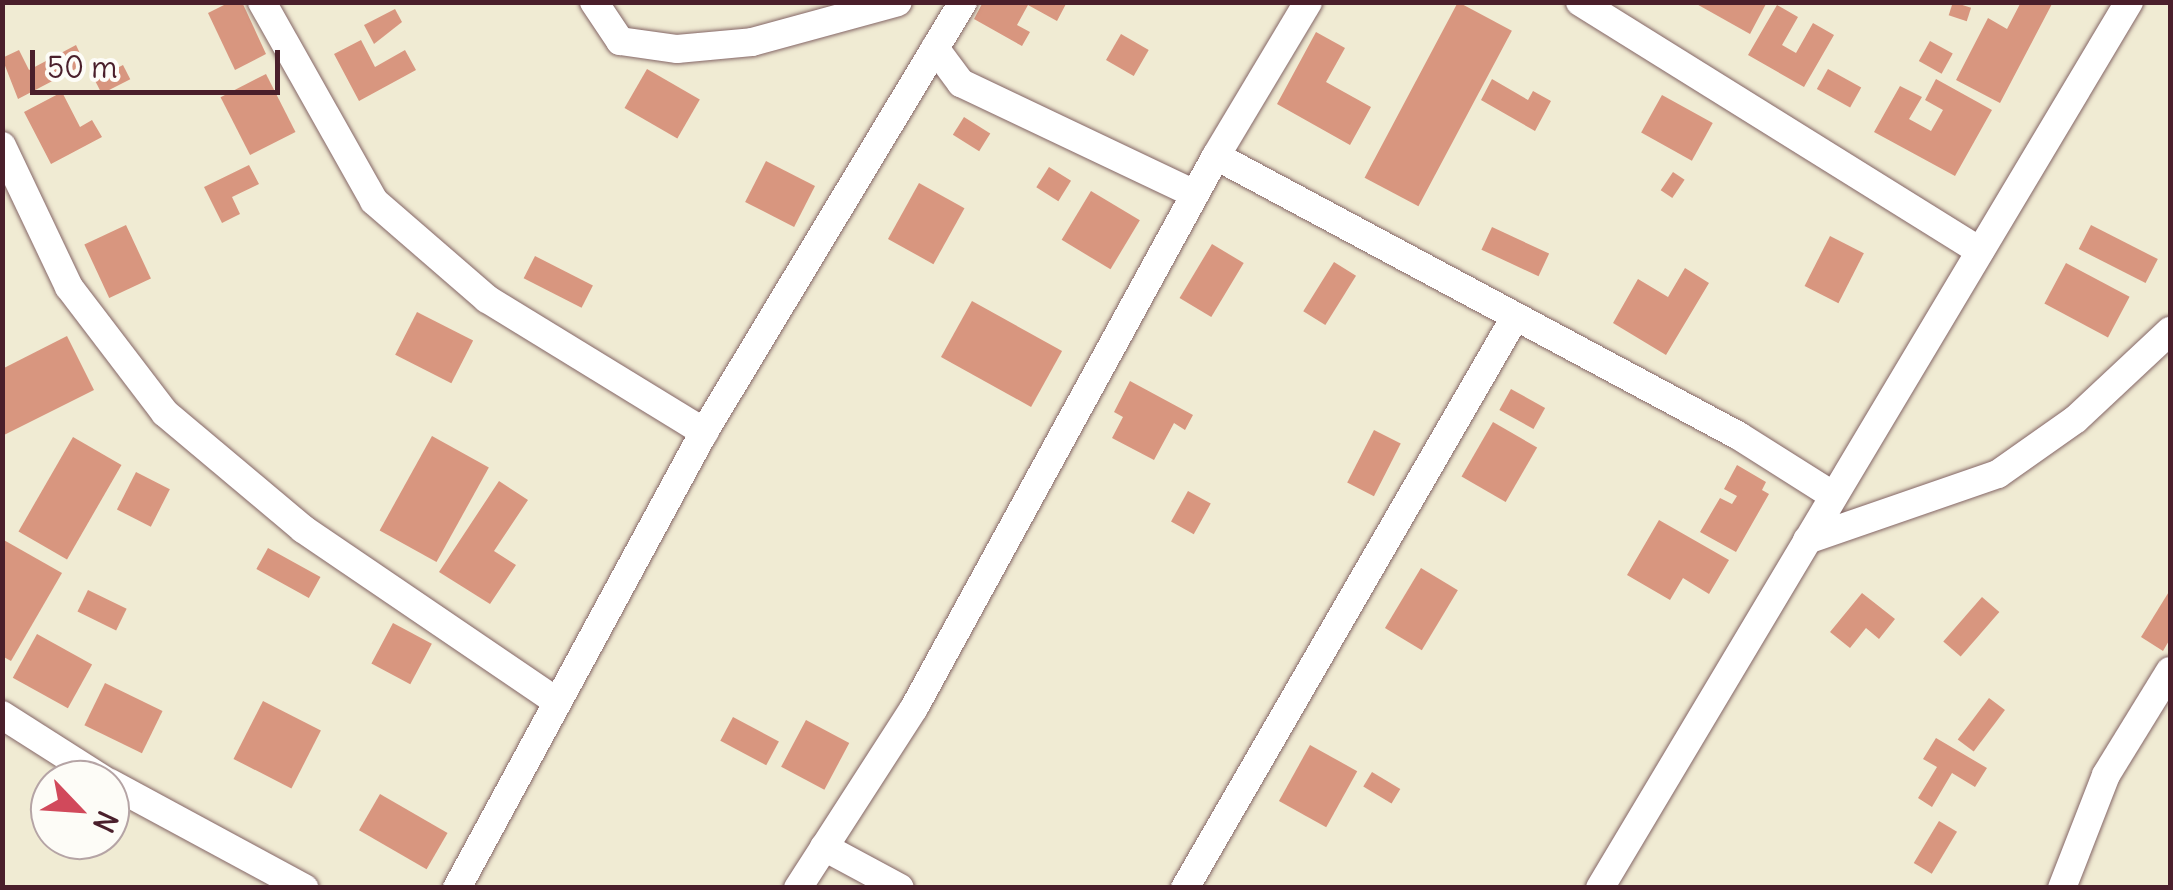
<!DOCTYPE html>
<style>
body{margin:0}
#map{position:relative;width:2173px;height:890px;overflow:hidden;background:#f0ebd3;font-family:Delius,sans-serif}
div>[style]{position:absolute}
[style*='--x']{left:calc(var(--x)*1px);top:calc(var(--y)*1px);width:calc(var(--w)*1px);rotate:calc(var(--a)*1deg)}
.building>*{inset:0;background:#d8967f;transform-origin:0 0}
.roads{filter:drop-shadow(0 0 2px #846666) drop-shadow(0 0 2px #846666)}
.minor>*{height:28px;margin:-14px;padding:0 14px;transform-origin:14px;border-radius:14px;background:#fff}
span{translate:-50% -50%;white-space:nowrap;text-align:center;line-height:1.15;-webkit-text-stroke:9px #fdfcf7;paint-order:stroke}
.frame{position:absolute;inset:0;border:5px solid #4a1f2b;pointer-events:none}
.north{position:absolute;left:30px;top:760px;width:100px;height:100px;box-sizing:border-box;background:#fdfcf7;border:2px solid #b5a4a5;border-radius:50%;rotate:115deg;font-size:28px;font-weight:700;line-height:40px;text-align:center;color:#4a1f2b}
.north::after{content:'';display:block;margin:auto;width:35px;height:45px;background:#d1495b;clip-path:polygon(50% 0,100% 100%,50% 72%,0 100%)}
.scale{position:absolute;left:30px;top:50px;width:250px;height:45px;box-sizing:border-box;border:5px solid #4a1f2b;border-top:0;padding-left:12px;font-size:30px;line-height:35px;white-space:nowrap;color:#4a1f2b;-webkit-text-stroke:8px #fdfcf7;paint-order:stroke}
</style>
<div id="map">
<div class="building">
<i style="clip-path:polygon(230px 2px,242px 2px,266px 54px,235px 70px,208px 13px)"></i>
<i style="clip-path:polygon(983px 2px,1067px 2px,1057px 21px,1028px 5px,1017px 25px,1030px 32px,1022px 46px,974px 19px)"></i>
<i style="left:1458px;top:2px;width:61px;height:199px;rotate:28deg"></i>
<i style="clip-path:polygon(1693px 2px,1767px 2px,1750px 34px)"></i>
<i style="left:1953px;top:2px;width:19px;height:14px;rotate:18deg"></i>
<i style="clip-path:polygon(2021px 2px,2053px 2px,2000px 103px,1956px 80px,1988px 18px,2007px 29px)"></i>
<i style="clip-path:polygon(1777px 5px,1798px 17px,1782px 45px,1796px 53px,1813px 23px,1834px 35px,1804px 87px,1748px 55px)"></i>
<i style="clip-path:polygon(395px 9px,402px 22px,374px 44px,364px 25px)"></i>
<i style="clip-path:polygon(1316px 32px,1345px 48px,1326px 82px,1371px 107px,1350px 145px,1277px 104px)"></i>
<i style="left:1121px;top:34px;width:32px;height:30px;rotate:30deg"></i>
<i style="clip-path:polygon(361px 40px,375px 67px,405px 50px,416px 70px,359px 101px,334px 54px)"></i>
<i style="left:1930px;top:41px;width:26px;height:23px;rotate:29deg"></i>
<i style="clip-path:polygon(76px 45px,85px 64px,18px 99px,2px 58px,19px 50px,29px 70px)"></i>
<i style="left:123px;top:65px;width:16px;height:32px;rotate:63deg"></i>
<i style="left:647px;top:69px;width:61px;height:45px;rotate:30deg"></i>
<i style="left:1828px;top:69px;width:38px;height:23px;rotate:29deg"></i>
<i style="left:266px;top:74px;width:65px;height:51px;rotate:63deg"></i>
<i style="clip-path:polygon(1492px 79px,1528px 100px,1533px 91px,1551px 101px,1535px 131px,1481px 100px)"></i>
<i style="clip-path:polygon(1936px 79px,1992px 110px,1955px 176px,1874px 132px,1900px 86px,1922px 97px,1909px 119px,1931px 131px,1943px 110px,1925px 100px)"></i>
<i style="clip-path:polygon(62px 92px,80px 127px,92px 120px,102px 137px,51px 164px,24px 112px)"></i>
<i style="left:1662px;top:95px;width:58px;height:43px;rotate:29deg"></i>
<i style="left:964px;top:117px;width:31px;height:21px;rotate:32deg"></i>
<i style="left:766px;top:161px;width:55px;height:46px;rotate:27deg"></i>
<i style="clip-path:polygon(249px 165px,259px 184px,232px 197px,240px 214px,222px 223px,204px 187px)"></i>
<i style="left:1049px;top:167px;width:26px;height:24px;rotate:32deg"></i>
<i style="left:1673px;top:172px;width:14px;height:22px;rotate:34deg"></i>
<i style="left:919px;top:183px;width:52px;height:64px;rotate:29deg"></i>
<i style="left:1091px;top:191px;width:57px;height:57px;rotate:31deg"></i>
<i style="left:126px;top:225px;width:59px;height:46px;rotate:65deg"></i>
<i style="left:2091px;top:225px;width:75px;height:27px;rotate:27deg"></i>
<i style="left:1492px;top:227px;width:63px;height:25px;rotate:25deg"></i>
<i style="left:1830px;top:236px;width:38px;height:56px;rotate:27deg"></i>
<i style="left:1212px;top:244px;width:37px;height:63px;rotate:31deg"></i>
<i style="left:535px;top:256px;width:65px;height:25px;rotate:27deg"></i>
<i style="left:1334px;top:262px;width:26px;height:58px;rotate:32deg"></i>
<i style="left:2066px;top:263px;width:72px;height:46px;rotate:28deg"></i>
<i style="clip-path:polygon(1685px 268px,1709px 283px,1666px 355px,1613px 323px,1638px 279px,1668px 297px)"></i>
<i style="left:972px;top:301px;width:103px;height:64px;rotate:29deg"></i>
<i style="left:417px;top:312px;width:63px;height:48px;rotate:27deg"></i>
<i style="clip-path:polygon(67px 336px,94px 390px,2px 436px,2px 369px)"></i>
<i style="clip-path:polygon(1130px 381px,1193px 415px,1185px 430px,1174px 423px,1154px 460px,1112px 438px,1123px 417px,1114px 412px)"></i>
<i style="left:1511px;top:389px;width:39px;height:24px;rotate:29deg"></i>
<i style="left:1493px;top:422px;width:51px;height:63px;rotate:30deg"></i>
<i style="left:1374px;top:430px;width:30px;height:59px;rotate:27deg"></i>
<i style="left:432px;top:436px;width:65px;height:108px;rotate:29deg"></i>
<i style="left:73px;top:437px;width:56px;height:109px;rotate:30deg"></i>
<i style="clip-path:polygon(1737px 465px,1766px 482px,1762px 490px,1769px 494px,1736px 552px,1700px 532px,1720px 498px,1732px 504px,1737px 496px,1724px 489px)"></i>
<i style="left:136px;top:472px;width:38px;height:42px;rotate:27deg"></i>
<i style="clip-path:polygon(499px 481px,528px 500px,494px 551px,516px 565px,490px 604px,439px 572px)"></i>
<i style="left:1188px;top:491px;width:26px;height:35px;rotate:29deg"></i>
<i style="clip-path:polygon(1659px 520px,1729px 560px,1709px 594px,1683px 578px,1670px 600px,1627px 575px)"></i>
<i style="clip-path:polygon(2px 539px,62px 573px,11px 661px,2px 656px)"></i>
<i style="left:268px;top:548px;width:60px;height:24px;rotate:29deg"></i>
<i style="left:1421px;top:568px;width:43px;height:70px;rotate:31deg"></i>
<i style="left:88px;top:590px;width:43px;height:24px;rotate:26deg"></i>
<i style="clip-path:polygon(2170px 590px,2170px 639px,2163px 651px,2141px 637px)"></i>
<i style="clip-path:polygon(1862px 593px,1895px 619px,1879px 639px,1866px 628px,1850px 648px,1830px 632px)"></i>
<i style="left:1982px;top:597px;width:23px;height:59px;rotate:41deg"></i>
<i style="left:393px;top:623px;width:44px;height:46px;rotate:28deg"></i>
<i style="left:37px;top:634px;width:63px;height:50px;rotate:29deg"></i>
<i style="left:105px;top:683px;width:64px;height:47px;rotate:26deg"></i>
<i style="left:1989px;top:698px;width:20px;height:52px;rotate:37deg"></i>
<i style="left:263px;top:701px;width:65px;height:65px;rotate:27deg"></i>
<i style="left:733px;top:717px;width:52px;height:27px;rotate:28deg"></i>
<i style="left:806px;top:720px;width:49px;height:53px;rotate:28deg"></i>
<i style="clip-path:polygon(1936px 738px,1987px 768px,1975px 787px,1952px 773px,1932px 807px,1918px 798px,1937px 767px,1923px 759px)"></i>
<i style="left:1310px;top:745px;width:54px;height:64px;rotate:29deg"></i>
<i style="left:1372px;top:772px;width:33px;height:17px;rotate:31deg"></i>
<i style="left:380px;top:794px;width:78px;height:42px;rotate:30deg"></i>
<i style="left:1939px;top:821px;width:21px;height:49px;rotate:31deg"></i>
</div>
<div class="roads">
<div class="minor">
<i style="--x:262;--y:2;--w:228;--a:60.6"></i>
<i style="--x:374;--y:201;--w:150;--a:40.9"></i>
<i style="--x:487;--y:299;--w:255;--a:31.5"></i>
<i style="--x:594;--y:2;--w:47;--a:56.3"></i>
<i style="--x:620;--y:41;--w:58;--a:8"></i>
<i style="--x:677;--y:49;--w:75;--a:-5.3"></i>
<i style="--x:752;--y:42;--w:151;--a:-15.3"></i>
<i style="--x:1580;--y:2;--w:471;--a:31.9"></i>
<i style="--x:935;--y:48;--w:44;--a:53.4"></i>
<i style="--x:961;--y:83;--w:259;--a:25.4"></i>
<i style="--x:2;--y:146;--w:156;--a:64.6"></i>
<i style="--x:69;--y:287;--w:158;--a:52.7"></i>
<i style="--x:165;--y:413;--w:180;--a:40"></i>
<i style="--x:303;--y:529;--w:305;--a:34.2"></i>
<i style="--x:1216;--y:156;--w:593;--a:28.16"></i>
<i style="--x:1739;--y:436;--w:112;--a:32.3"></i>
<i style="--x:1807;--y:540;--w:202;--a:-19.1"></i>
<i style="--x:1998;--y:474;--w:95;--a:-35.2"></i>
<i style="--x:2076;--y:419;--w:129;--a:-43.1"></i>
<i style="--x:2;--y:715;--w:121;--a:32.5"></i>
<i style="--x:110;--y:783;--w:221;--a:28.4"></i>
<i style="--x:824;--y:847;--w:86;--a:28.3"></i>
<i style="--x:457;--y:888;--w:519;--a:-61.56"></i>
<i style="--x:704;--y:432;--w:502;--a:-58.94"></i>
<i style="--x:798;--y:888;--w:214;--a:-57.2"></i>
<i style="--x:914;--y:708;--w:629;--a:-61.32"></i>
<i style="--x:1216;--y:156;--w:179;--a:-59.1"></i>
<i style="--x:1185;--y:888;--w:660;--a:-59.97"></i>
<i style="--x:1600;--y:888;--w:1032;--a:-59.16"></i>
<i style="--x:2062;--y:888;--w:121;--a:-68.7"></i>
<i style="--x:2106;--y:775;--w:122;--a:-58.4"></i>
</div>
</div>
<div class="frame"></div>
<div class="north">N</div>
<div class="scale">50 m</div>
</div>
